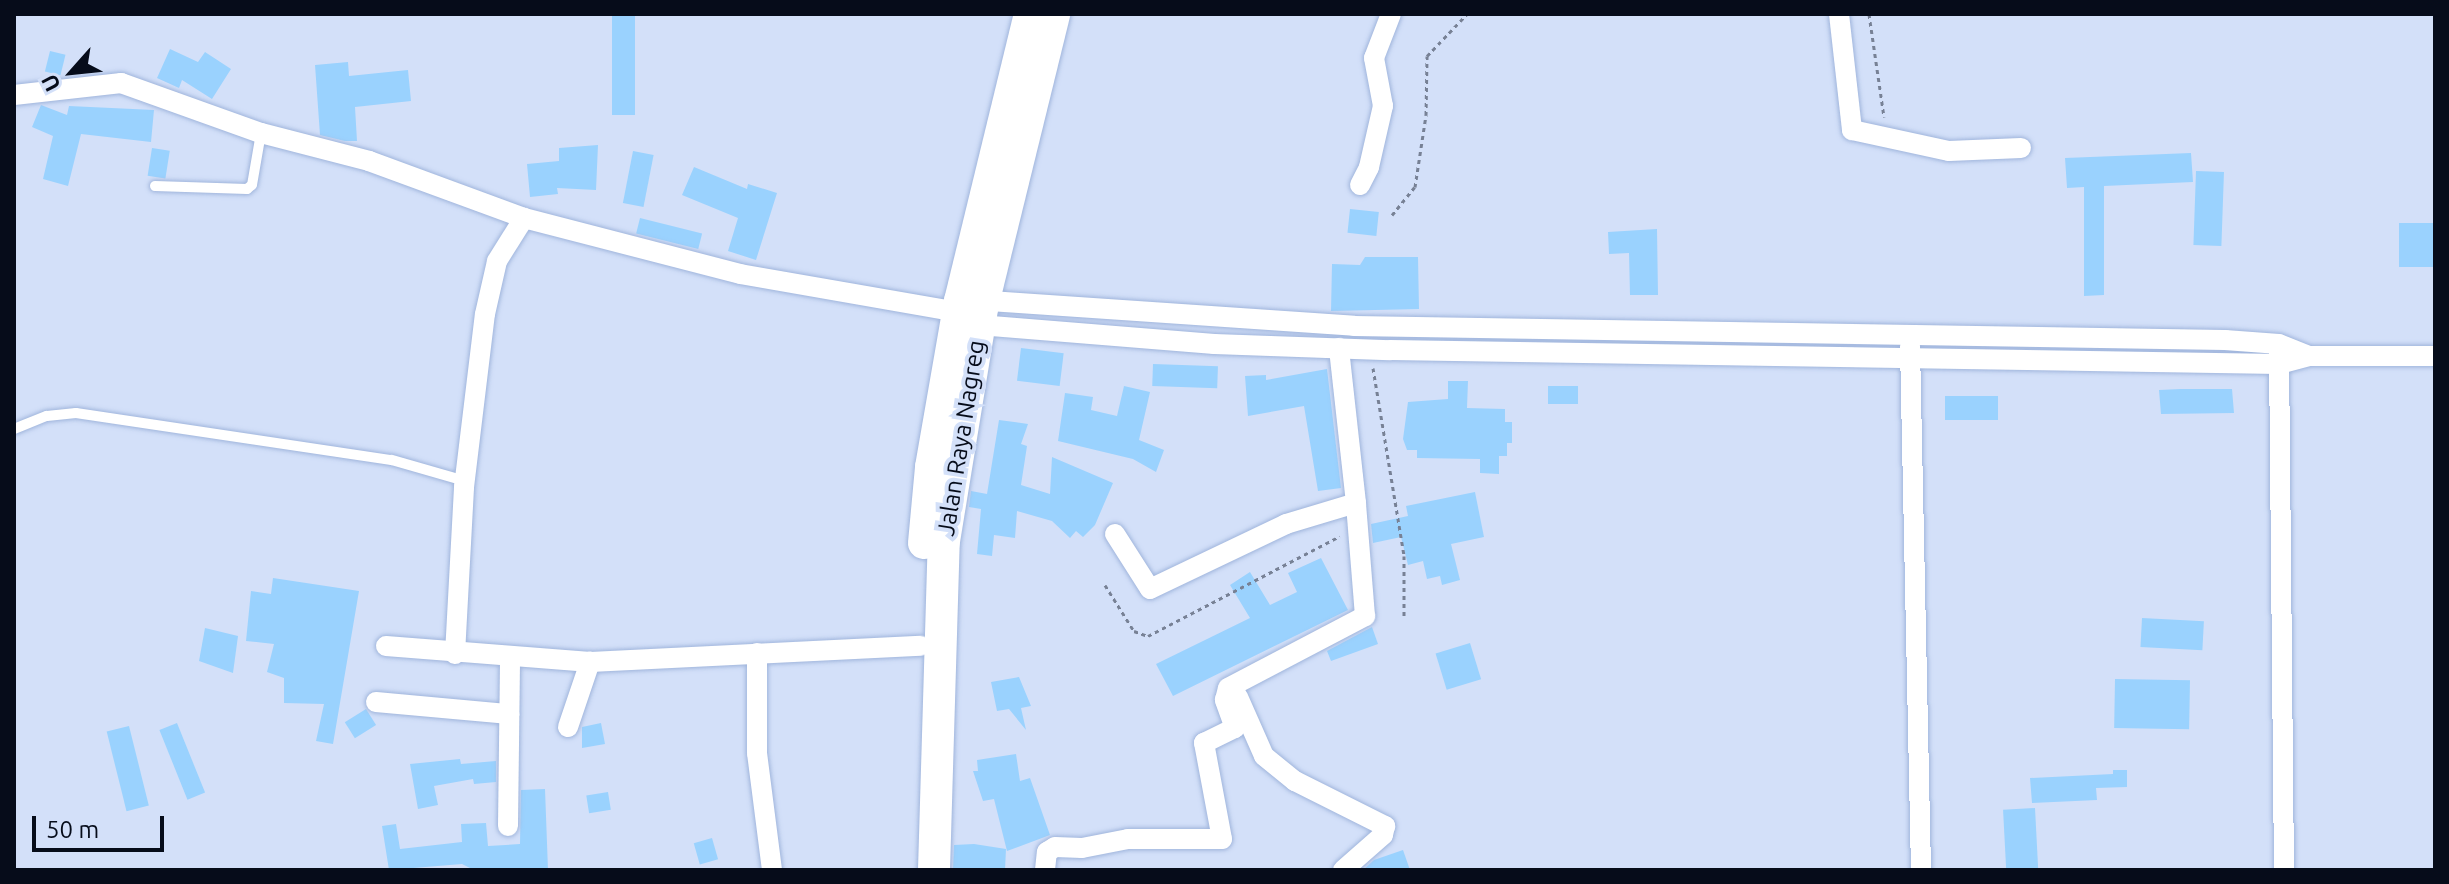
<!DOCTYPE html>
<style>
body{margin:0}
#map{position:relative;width:2449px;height:884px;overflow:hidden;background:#d3e0f9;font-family:Ubuntu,sans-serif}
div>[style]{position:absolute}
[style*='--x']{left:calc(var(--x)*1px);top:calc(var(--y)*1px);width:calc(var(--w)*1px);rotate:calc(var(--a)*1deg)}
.building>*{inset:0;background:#9ad2fe;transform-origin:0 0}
.path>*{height:3px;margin-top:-1.5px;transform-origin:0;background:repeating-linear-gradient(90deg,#778195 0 4px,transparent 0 8px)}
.roads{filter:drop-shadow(0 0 2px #a0b5dc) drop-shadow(0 0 2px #a0b5dc)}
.service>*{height:10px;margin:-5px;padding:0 5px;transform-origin:5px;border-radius:5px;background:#fff}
.minor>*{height:20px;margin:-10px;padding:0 10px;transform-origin:10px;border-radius:10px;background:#fff}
.trunk>*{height:32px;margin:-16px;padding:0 16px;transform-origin:16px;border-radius:16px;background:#fff}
span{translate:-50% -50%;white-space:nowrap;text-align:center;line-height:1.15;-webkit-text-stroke:8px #d3e0f9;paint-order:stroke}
.street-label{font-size:24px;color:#060c1a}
.frame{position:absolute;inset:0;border:16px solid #060c1a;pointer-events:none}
.north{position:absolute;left:32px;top:32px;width:80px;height:80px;-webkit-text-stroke:6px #d3e0f9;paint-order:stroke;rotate:243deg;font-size:22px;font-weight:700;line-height:32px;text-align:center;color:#060c1a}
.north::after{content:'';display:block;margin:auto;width:28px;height:36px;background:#060c1a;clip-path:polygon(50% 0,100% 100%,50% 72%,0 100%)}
.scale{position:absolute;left:32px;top:816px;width:132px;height:36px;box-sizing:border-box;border:4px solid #060c1a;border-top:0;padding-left:10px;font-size:24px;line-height:28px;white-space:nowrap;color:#060c1a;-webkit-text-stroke:6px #d3e0f9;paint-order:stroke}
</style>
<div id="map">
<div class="building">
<i style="left:612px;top:14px;width:23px;height:101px"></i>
<i style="clip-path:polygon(170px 49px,198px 62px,205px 52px,231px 69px,212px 99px,182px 80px,179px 88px,157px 78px)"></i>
<i style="left:50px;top:51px;width:16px;height:21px;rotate:14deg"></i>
<i style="clip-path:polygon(348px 62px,349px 76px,408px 70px,411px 101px,355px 107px,357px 141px,345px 141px,320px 135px,315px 65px)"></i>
<i style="clip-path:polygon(41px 105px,67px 115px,69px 106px,154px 110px,151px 142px,81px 134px,68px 186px,43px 179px,53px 136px,32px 127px)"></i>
<i style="clip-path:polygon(598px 145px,596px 190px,557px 188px,558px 194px,530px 197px,527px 164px,559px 161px,559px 148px)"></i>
<i style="left:152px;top:148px;width:18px;height:28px;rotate:9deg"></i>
<i style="left:633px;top:151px;width:21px;height:53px;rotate:11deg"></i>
<i style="clip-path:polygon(2191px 153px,2193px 182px,2104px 186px,2104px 295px,2084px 296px,2084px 187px,2067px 188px,2065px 158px)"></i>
<i style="clip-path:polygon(694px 167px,747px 189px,748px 184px,777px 193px,756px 260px,728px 251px,738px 218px,682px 195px)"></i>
<i style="left:2196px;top:171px;width:28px;height:74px;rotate:2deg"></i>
<i style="left:1350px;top:209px;width:29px;height:24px;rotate:6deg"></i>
<i style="left:640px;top:218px;width:64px;height:16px;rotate:14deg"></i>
<i style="left:2399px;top:223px;width:36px;height:44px"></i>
<i style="clip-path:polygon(1657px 229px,1658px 295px,1630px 295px,1629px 253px,1609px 254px,1608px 232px)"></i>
<i style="clip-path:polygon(1365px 257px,1418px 257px,1419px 309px,1331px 311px,1332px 264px,1360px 265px)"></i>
<i style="left:1021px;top:348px;width:43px;height:33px;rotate:7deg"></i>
<i style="left:1153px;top:364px;width:65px;height:22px;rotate:2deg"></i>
<i style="clip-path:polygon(1327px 369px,1341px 488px,1318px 491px,1304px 406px,1248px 416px,1245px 376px,1266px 375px,1266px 380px)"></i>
<i style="clip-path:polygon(1448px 381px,1468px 381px,1467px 408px,1505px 409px,1505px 422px,1512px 422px,1512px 443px,1507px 443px,1507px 456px,1499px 456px,1499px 474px,1480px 473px,1480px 459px,1417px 458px,1417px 450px,1407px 450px,1403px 439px,1408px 402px,1448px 399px)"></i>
<i style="clip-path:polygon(1124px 386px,1150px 392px,1139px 440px,1164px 450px,1156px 472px,1133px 459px,1058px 441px,1065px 393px,1093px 397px,1091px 410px,1117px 416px)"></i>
<i style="left:1578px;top:386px;width:18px;height:30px;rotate:90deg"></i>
<i style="clip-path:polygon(2181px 389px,2232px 389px,2234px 413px,2161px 414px,2159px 390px)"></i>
<i style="left:1998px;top:396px;width:24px;height:53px;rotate:90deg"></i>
<i style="clip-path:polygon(999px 420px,1028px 424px,1021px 444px,1027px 446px,1021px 485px,1050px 494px,1052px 457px,1113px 483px,1095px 525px,1083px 537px,1076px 531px,1070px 538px,1052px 521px,1017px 511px,1015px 538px,994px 535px,992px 556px,977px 554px,981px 509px,969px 507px,971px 491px,987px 494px)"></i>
<i style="clip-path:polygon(1475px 492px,1484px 537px,1451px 544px,1460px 580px,1442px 585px,1440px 576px,1427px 579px,1423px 561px,1408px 565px,1401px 537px,1373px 543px,1371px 524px,1408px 516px,1406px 506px)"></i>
<i style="clip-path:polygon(1321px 558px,1348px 610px,1173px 696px,1156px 664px,1250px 618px,1230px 585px,1250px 572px,1270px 605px,1297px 592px,1288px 573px)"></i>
<i style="clip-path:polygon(273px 578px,359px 591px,333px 744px,316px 741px,324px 704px,284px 703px,284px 678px,267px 672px,274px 644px,246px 641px,251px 591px,271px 594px)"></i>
<i style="left:2142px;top:618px;width:62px;height:29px;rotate:3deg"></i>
<i style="clip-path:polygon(1372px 627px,1378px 644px,1331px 661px,1327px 651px)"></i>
<i style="clip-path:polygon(205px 628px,238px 636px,233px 673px,199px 661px)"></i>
<i style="left:1470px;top:643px;width:38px;height:36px;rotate:73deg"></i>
<i style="clip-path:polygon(1019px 677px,1031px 706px,1021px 708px,1026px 730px,1009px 709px,997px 711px,991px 682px)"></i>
<i style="left:2115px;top:679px;width:75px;height:49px;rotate:1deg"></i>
<i style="left:366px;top:709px;width:19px;height:25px;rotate:58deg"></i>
<i style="left:177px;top:723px;width:75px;height:19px;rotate:68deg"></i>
<i style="clip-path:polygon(601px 723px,605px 744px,582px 748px,582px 727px)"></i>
<i style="left:129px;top:726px;width:82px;height:23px;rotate:76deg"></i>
<i style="clip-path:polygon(1016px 754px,1020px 781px,1030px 778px,1050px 835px,1007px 851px,994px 799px,983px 801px,973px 771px,978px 771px,977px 760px)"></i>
<i style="clip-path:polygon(460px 759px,461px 764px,496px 761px,496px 782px,474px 784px,473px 779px,434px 786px,438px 805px,418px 809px,410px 764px)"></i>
<i style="clip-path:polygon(2113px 770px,2127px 770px,2127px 787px,2096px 788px,2097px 800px,2032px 803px,2030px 778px,2113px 774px)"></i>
<i style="clip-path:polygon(545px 789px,548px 870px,474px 870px,462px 864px,389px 870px,382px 826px,396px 824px,400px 849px,462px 842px,461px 824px,486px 823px,488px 846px,520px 844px,521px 790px)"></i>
<i style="left:608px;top:792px;width:18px;height:22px;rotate:81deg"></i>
<i style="left:2035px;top:808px;width:62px;height:32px;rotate:87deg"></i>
<i style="left:712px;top:838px;width:22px;height:19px;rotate:74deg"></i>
<i style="clip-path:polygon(974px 844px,1006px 849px,1005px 870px,953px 870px,954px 845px)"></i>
<i style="clip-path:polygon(1403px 850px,1410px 870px,1363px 870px,1374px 860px)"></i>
</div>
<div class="path">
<i style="--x:1869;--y:14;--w:104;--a:81.7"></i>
<i style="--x:1392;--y:215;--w:36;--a:-51"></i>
<i style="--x:1415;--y:187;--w:73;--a:-81.3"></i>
<i style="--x:1426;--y:115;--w:59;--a:-89"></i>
<i style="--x:1427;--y:56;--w:58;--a:-46.4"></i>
<i style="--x:1373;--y:368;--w:191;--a:80.6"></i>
<i style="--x:1404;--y:556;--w:60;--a:90"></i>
<i style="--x:1105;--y:585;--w:54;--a:57.8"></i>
<i style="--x:1134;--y:631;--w:15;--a:20"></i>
<i style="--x:1148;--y:636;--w:216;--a:-27.5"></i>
</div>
<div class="roads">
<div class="service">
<i style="--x:155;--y:186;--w:92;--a:1.9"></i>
<i style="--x:247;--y:189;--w:6;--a:-39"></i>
<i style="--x:252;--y:185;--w:53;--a:-80.2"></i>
<i style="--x:14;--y:429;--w:35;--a:-22"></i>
<i style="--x:47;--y:416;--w:29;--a:-6"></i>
<i style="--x:76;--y:413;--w:319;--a:8.5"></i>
<i style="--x:392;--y:460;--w:76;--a:16"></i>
</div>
<div class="minor">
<i style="--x:1839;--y:14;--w:117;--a:83.6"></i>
<i style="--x:1852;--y:130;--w:99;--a:12.2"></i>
<i style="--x:1949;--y:151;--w:72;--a:-2.4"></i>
<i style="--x:14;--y:95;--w:108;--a:-6.4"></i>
<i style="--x:121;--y:83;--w:149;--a:19.7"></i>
<i style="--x:261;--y:133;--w:112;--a:14.5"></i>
<i style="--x:369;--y:161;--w:165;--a:20.2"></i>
<i style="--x:524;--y:218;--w:223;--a:14.5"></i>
<i style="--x:740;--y:274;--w:209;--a:9.9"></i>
<i style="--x:946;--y:310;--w:16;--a:45"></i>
<i style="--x:957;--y:321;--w:22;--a:10"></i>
<i style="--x:979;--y:325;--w:236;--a:4.6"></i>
<i style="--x:1214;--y:344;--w:176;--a:2"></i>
<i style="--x:1390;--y:350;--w:889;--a:0.9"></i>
<i style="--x:2279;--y:364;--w:30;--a:-15"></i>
<i style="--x:2308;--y:356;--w:127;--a:0"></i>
<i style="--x:1360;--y:185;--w:20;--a:-63"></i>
<i style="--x:1369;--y:167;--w:63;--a:-77.1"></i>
<i style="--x:1383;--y:106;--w:49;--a:-100.6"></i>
<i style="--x:1374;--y:58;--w:47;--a:-68.9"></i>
<i style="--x:975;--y:300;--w:380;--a:3.9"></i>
<i style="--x:1354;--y:326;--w:871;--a:0.92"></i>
<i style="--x:2225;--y:340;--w:54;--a:4.2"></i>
<i style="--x:2279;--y:344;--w:31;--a:22"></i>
<i style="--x:1910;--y:346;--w:524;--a:88.8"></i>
<i style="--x:2279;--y:352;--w:518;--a:89.45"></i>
<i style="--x:1115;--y:534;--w:65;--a:57.5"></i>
<i style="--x:1150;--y:589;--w:151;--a:-25.5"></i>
<i style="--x:1286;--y:524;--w:73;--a:-16.7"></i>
<i style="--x:1356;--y:503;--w:156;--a:-96.3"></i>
<i style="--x:386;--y:646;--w:205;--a:4.5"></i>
<i style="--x:757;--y:653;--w:100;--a:90"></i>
<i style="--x:757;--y:753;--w:118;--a:82.7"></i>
<i style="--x:455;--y:654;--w:167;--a:-86.9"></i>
<i style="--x:464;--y:487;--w:174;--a:-83.1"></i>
<i style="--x:485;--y:314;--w:54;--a:-77.2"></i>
<i style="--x:497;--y:261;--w:51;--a:-57.9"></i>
<i style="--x:1238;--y:697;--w:64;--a:66.2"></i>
<i style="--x:1264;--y:756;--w:40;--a:39"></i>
<i style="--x:1295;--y:781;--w:101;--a:26.6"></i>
<i style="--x:1385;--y:826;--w:9;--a:103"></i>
<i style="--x:1383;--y:835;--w:53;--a:138.8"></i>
<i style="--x:376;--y:702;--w:134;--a:5.2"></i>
<i style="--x:568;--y:727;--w:69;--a:-71.3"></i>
<i style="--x:590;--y:662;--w:331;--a:-2.8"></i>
<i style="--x:508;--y:826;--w:167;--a:-89.3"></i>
<i style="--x:1045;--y:870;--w:18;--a:-84"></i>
<i style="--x:1047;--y:852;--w:9;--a:-32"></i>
<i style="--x:1055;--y:847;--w:27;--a:2"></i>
<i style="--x:1082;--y:848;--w:47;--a:-11.1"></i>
<i style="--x:1128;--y:839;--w:94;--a:0"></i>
<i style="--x:1222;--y:839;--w:98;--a:-100.6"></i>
<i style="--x:1204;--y:743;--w:34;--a:-26"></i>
<i style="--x:1235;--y:728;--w:30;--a:-110"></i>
<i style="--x:1225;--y:700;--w:12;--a:-76"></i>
<i style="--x:1228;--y:688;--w:155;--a:-27.7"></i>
<i style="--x:1365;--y:616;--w:113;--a:-94.6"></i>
</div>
<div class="trunk">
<i style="--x:924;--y:543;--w:76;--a:-84.7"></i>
<i style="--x:931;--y:467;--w:169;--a:-80.1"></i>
<i style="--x:960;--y:301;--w:295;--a:-76.3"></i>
<i style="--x:934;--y:870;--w:329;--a:-88.3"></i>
<i style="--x:944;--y:541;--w:236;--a:-80.7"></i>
<i style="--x:982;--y:308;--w:303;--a:-76.2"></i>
</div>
</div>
<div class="street-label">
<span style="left:961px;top:438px;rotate:-81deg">Jalan Raya Nagreg</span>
</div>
<div class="frame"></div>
<div class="north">U</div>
<div class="scale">50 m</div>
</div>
